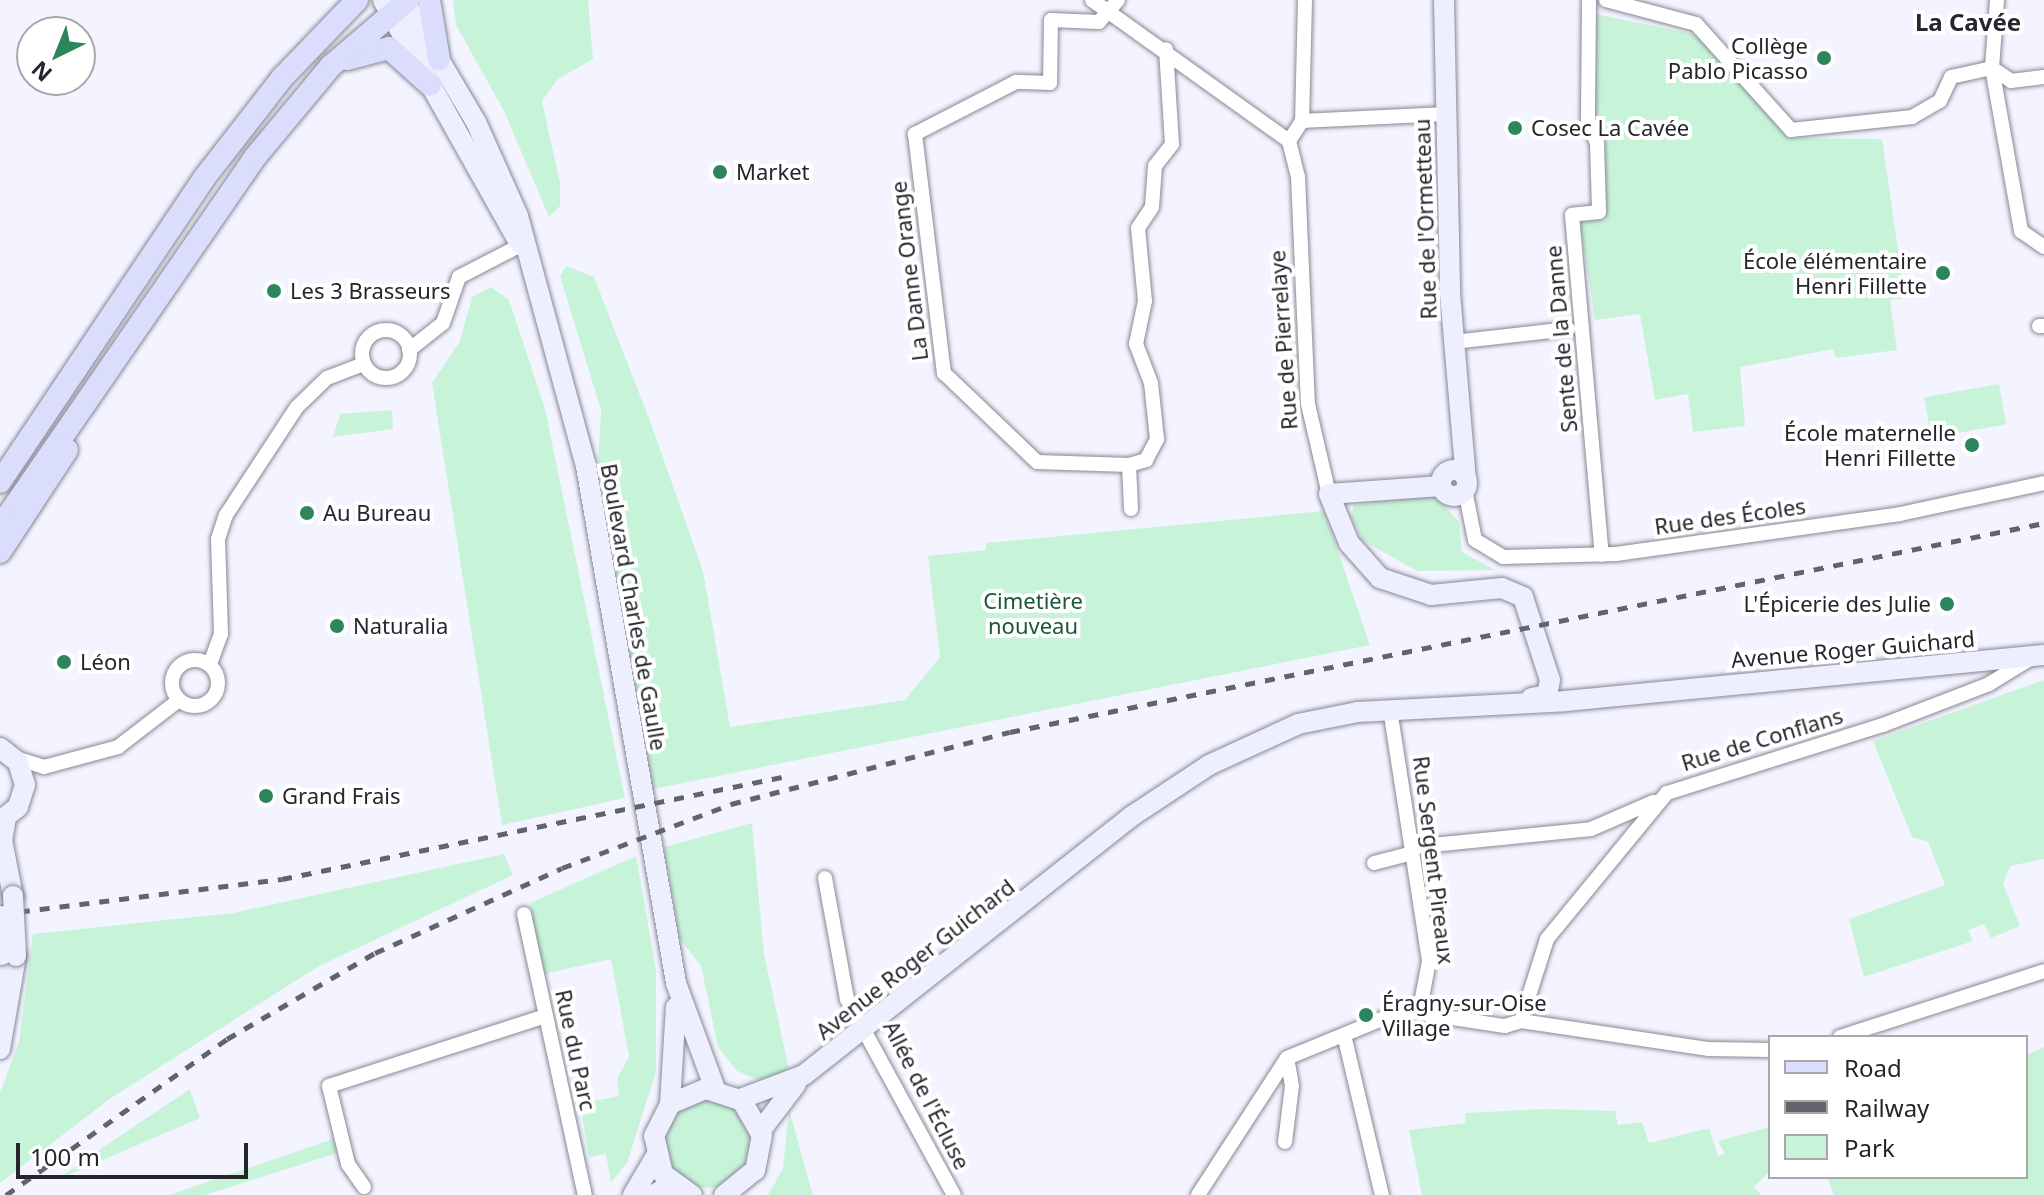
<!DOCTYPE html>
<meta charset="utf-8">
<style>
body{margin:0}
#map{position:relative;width:2044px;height:1195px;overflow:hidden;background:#f3f4ff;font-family:"Noto Sans",sans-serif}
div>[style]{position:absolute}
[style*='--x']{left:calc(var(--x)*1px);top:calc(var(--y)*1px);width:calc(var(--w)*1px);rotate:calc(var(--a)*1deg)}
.green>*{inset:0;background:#c7f4d9;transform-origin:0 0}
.round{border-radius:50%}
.roads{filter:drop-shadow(0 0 2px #878894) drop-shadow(0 0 2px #878894)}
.street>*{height:14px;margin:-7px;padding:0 7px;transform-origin:7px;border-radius:7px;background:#fff}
.street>.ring{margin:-7px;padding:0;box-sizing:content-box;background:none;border:14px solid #fff;border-radius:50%}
.secondary>*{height:20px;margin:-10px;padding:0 10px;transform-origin:10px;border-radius:10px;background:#edeefe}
.secondary>.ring{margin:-10px;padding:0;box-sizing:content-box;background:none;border:20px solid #edeefe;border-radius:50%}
.primary>*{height:22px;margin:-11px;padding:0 11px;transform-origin:11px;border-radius:11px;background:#dbddfc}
.rail>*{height:5px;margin-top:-2.5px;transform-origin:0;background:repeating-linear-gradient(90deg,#63646b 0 10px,transparent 0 20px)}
.bridges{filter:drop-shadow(0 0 2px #878894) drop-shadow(0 0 2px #878894)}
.secondary-bridge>*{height:20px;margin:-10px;padding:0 10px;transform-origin:10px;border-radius:10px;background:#edeefe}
.dots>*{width:22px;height:22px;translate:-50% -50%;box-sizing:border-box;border:4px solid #fff;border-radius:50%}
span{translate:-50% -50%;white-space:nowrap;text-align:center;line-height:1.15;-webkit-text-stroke:8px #fff;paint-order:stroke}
.poi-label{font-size:22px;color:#25262b}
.right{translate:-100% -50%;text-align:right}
.left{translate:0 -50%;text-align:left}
.street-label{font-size:22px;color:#25262b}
.park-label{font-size:22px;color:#195639}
.neighbourhood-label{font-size:24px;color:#25262b;font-weight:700}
.legend{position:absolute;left:1768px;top:1035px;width:260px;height:144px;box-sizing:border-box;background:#fff;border:2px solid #a8a8aa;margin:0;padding:10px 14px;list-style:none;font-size:24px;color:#25262b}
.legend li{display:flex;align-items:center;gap:16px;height:40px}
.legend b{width:40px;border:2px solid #a8a8aa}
.north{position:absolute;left:16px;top:16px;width:80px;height:80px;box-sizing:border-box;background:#fff;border:2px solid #a8a8aa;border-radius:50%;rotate:223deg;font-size:22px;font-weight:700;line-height:32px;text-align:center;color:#25262b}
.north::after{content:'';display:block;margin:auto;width:28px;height:36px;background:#2d865b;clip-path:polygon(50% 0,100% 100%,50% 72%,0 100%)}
.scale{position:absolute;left:16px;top:1143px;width:232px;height:36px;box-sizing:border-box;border:4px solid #25262b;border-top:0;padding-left:10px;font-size:24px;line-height:28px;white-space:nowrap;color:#25262b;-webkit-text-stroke:6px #fff;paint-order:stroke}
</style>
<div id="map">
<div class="green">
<i style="clip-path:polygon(453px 0,588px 0,593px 59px,558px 79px,542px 101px,560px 183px,560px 206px,549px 217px,504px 111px,456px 25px)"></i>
<i style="clip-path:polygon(1595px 14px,1698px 35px,1789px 138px,1882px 139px,1905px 298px,1890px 300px,1897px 350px,1836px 358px,1833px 349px,1740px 367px,1745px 426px,1693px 432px,1688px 394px,1655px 400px,1640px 314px,1595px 320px,1580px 222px,1606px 219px,1605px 119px,1595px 119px)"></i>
<i style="clip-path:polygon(566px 266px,594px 277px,650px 421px,703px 571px,730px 727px,905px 700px,940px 657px,928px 556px,986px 550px,986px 543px,1324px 511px,1370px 645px,653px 789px,598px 464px,601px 410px,560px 276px)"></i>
<i style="clip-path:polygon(491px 287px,509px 300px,545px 409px,625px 798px,502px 825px,432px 383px,460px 341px,472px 297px)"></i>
<i style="left:1999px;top:384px;width:41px;height:76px;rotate:80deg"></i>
<i style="clip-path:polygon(392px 410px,393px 429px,333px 437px,340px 414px)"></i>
<i style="clip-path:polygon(1435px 495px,1459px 522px,1462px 552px,1495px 570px,1417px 571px,1362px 540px,1351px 516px,1354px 505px)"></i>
<i style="clip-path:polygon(2044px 680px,2044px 859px,2010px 866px,2003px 884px,2020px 926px,1991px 938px,1984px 924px,1968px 930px,1973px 941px,1864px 977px,1849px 919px,1945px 885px,1928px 842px,1912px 837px,1873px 741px)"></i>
<i style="clip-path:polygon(752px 823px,764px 955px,789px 1069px,763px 1082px,737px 1071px,718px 1047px,701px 966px,680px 939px,664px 847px)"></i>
<i style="clip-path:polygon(504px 854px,513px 875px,319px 966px,111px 1098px,0 1183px,0 1093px,19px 1042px,33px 934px,233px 913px)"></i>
<i style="clip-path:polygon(636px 856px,656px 969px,656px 1072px,627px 1163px,611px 1182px,606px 1154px,589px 1157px,580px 1104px,619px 1096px,617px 1079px,629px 1056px,611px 959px,543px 974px,530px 903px)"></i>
<i style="clip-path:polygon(2044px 1047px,2044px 1195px,1834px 1195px,1827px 1177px,2026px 1177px,2026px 1055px)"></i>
<i style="clip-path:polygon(190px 1089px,200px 1118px,56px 1180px,130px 1129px)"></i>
<i class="round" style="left:664px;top:1098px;width:90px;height:90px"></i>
<i style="clip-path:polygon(1545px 1109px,1615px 1111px,1618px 1125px,1642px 1122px,1649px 1143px,1709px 1128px,1718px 1156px,1725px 1154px,1718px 1141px,1770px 1127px,1770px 1171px,1754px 1187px,1761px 1195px,1422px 1195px,1409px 1130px,1466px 1123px,1465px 1113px)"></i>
<i style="clip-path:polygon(789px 1110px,813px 1195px,768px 1195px,783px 1168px)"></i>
<i style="clip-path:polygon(333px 1139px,337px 1153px,205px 1195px,169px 1195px)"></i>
</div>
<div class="roads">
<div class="street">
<i style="--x:1092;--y:0;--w:242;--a:35.6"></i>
<i style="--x:1118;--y:0;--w:29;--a:131"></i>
<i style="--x:1099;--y:22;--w:48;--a:-177.6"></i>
<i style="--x:1051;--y:20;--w:63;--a:90.9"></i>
<i style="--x:1050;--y:83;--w:34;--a:-178"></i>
<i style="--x:1016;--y:82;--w:114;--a:152.8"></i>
<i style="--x:915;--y:134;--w:241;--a:83.1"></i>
<i style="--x:944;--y:373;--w:129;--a:43.7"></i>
<i style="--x:1037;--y:462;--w:92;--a:1.9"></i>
<i style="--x:1305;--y:0;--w:121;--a:91.4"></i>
<i style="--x:1302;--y:121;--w:24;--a:123"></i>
<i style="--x:1289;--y:141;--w:37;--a:76"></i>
<i style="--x:1298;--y:177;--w:227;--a:87.5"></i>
<i style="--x:1308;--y:404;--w:92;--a:76.9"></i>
<i style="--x:1589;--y:0;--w:120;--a:90.5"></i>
<i style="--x:1588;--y:120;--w:25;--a:69"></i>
<i style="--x:1597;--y:143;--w:69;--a:88.3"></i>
<i style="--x:1599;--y:212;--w:27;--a:174"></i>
<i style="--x:1572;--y:215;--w:341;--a:85"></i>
<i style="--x:1606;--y:0;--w:93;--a:14.9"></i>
<i style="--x:1696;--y:24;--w:142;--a:48.1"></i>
<i style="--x:1791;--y:130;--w:122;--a:-6.1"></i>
<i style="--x:1912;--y:117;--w:32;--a:-30"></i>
<i style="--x:1940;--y:101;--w:26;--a:-65"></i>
<i style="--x:1951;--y:77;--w:42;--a:-12.4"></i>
<i style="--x:1992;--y:68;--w:166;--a:79.9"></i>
<i style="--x:2021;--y:231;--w:28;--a:35"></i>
<i style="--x:1997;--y:0;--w:68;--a:94.2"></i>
<i style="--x:1992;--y:68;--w:23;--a:34"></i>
<i style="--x:2011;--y:81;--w:33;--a:-7"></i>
<i style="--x:1302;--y:121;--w:143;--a:-2.8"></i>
<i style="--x:2039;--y:326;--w:5;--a:0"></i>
<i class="ring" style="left:362px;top:330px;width:34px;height:34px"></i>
<i style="--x:1454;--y:342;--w:115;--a:-6.5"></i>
<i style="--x:409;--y:350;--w:43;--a:-38.5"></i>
<i style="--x:443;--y:323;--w:49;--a:-70.8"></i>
<i style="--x:459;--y:277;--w:70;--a:-27.3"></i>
<i style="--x:1465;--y:490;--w:51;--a:78.7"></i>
<i style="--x:1475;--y:540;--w:33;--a:31"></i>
<i style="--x:1503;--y:557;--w:113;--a:-1.5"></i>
<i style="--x:1616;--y:554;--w:287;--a:-8"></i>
<i style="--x:1900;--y:514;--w:147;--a:-12.1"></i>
<i style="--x:1131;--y:509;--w:44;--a:-92.6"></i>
<i style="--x:1129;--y:465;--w:18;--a:-16"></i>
<i style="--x:1146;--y:460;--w:24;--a:-62"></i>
<i style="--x:1157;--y:439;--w:56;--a:-96.1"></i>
<i style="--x:1151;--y:383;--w:42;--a:-111"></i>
<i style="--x:1136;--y:344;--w:44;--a:-78.2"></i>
<i style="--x:1145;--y:301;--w:73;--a:-95.5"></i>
<i style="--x:1138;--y:228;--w:25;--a:-56"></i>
<i style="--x:1152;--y:207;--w:41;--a:-85.8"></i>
<i style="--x:1155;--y:166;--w:28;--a:-52"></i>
<i style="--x:1172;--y:144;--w:95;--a:-93.6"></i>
<i class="ring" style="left:172px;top:660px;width:32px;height:32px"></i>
<i style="--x:210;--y:664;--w:32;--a:-70"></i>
<i style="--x:221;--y:634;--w:95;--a:-91.8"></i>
<i style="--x:218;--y:539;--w:25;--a:-72"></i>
<i style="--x:226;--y:515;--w:129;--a:-56.7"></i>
<i style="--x:297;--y:407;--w:42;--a:-44"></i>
<i style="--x:327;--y:378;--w:40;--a:-21"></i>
<i style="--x:15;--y:758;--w:30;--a:17"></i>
<i style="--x:44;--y:767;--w:77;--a:-15.1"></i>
<i style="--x:118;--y:747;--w:77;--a:-37.6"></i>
<i style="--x:1412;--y:847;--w:180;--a:-5.7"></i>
<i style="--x:1591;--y:829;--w:68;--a:-23.5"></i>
<i style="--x:1374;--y:863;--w:40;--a:-14.4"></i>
<i style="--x:825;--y:878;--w:123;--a:79.7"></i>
<i style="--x:847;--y:999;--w:223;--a:61.4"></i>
<i style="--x:524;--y:914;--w:288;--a:77.8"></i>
<i style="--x:1413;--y:1012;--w:93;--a:8.7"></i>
<i style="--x:1505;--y:1026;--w:17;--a:-17"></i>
<i style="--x:1521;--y:1021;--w:86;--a:-72.4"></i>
<i style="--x:1547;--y:939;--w:189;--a:-50.6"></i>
<i style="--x:1667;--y:793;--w:226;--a:-17.5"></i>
<i style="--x:1883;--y:725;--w:114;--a:-21.1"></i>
<i style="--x:1989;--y:684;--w:52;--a:-31.5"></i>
<i style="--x:1521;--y:1021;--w:190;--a:8.5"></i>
<i style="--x:1709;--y:1049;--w:61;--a:0.9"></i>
<i style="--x:1840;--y:1037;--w:214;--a:-17.9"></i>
<i style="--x:1345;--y:1039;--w:160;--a:76.7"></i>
<i style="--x:1285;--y:1142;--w:56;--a:-82.9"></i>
<i style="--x:1292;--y:1086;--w:28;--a:-100"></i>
<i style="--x:364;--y:1187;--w:28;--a:-125"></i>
<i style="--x:348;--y:1164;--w:80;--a:-103.7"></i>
<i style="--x:329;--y:1086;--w:228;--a:-17.9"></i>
<i style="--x:1198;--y:1195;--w:163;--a:-57"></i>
<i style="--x:1287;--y:1058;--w:145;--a:-22.3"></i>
<i style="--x:1421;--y:1003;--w:43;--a:-79.2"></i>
<i style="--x:1429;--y:961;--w:254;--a:-98.8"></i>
</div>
<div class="secondary">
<i style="--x:383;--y:0;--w:278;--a:60.7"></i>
<i style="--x:404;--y:0;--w:142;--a:59.5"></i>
<i style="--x:476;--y:122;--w:103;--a:65.9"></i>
<i style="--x:518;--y:216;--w:259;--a:74.8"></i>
<i style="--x:586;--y:466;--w:525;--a:80.12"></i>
<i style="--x:676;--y:983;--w:113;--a:69.8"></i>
<i style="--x:1444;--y:0;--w:293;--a:88.8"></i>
<i style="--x:1450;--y:293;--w:186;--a:85.1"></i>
<i class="ring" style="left:1441px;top:470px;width:6px;height:6px"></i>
<i style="--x:1441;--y:486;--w:112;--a:175.9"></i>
<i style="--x:1329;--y:494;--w:53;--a:67.8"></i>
<i style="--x:1349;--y:543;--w:47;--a:48.5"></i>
<i style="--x:1380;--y:578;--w:54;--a:18.4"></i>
<i style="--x:1431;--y:595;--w:71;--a:-5.6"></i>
<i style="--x:1502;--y:588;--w:23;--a:23"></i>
<i style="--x:1523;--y:597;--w:87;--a:72"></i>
<i style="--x:1550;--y:680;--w:15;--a:101"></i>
<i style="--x:1547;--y:695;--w:16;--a:169"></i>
<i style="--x:0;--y:748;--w:23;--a:38"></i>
<i style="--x:18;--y:762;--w:24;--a:73"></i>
<i style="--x:25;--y:785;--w:23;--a:108"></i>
<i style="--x:18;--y:807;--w:23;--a:142"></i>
<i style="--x:6;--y:818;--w:22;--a:100"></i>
<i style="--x:2;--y:840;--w:57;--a:78.9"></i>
<i style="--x:0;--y:984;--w:29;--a:-86"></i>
<i style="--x:0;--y:1049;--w:94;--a:-80.2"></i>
<i style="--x:740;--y:1099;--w:68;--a:-20.6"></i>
<i style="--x:804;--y:1075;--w:418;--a:-38.3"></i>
<i style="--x:1132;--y:816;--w:92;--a:-33.5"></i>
<i style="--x:1209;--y:765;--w:98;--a:-24.7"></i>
<i style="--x:1298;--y:724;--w:61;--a:-11.3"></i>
<i style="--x:1358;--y:712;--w:207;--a:-3"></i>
<i style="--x:1565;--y:701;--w:481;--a:-5.5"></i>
<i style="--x:670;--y:1104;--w:97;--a:-86.5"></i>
<i style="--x:761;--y:1130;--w:58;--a:-52.7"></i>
<i style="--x:633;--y:1195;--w:45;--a:-59.5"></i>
<i style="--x:653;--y:1195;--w:23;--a:-29"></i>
<i style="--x:692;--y:1195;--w:36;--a:-144"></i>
<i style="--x:663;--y:1174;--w:39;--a:-103"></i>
<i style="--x:654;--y:1136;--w:36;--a:-63"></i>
<i style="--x:670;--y:1104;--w:39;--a:-23"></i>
<i style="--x:706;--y:1089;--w:38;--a:18"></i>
<i style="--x:742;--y:1101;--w:39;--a:60"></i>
<i style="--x:762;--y:1135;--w:36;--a:101"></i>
<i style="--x:755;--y:1170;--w:40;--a:141"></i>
</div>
<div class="primary">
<i style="--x:429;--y:0;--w:60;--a:80.4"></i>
<i style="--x:347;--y:59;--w:43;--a:-14.7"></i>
<i style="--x:389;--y:48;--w:55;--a:42.1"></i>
<i style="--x:0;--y:482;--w:367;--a:-56.1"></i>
<i style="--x:205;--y:177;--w:125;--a:-52.1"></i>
<i style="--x:282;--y:78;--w:108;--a:-46.1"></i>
<i style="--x:0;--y:527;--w:451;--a:-55.4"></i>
<i style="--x:256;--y:156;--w:117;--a:-50.2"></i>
<i style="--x:331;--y:66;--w:101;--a:-40.6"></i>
<i style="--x:0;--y:552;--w:122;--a:-56.7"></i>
</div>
</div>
<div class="rail">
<i style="--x:0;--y:914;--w:284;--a:-7.1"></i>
<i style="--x:282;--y:879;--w:515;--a:-11.53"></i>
<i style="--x:6;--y:1195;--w:271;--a:-35.2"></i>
<i style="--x:227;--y:1039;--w:171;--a:-30.2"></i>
<i style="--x:375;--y:953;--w:205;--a:-24.4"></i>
<i style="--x:562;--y:868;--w:181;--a:-20.7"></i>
<i style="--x:731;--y:804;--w:288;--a:-14.5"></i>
<i style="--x:1010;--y:732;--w:1055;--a:-11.43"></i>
</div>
<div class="bridges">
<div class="secondary-bridge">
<i style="--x:13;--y:896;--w:60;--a:87.1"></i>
<i style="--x:1;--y:916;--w:39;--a:89"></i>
</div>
</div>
<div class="dots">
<i style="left:1824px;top:58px;background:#2d865b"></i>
<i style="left:1515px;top:128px;background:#2d865b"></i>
<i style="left:720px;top:172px;background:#2d865b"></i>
<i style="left:1943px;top:273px;background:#2d865b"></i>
<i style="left:274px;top:291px;background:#2d865b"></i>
<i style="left:1972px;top:445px;background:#2d865b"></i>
<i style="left:307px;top:513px;background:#2d865b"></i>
<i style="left:1947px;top:604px;background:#2d865b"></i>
<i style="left:337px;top:626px;background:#2d865b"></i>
<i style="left:64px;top:662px;background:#2d865b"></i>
<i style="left:266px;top:796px;background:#2d865b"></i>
<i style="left:1366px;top:1015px;background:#2d865b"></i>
</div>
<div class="poi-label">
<span class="right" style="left:1808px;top:58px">Collège<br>Pablo Picasso</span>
<span class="left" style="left:1531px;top:128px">Cosec La Cavée</span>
<span class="left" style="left:736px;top:172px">Market</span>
<span class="right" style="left:1927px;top:273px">École élémentaire<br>Henri Fillette</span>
<span class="left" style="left:290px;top:291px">Les 3 Brasseurs</span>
<span class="right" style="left:1956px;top:445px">École maternelle<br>Henri Fillette</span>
<span class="left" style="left:323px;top:513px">Au Bureau</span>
<span class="right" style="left:1931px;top:604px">L'Épicerie des Julie</span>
<span class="left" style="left:353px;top:626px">Naturalia</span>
<span class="left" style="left:80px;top:662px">Léon</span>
<span class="left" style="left:282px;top:796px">Grand Frais</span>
<span class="left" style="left:1382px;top:1015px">Éragny-sur-Oise<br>Village</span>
</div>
<div class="street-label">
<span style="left:1425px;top:219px;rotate:-92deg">Rue de l'Ormetteau</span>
<span style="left:909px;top:271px;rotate:-97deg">La Danne Orange</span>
<span style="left:1561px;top:339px;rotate:-95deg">Sente de la Danne</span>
<span style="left:1283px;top:340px;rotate:-94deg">Rue de Pierrelaye</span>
<span style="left:1730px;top:516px;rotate:-8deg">Rue des Écoles</span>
<span style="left:634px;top:607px;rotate:80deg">Boulevard Charles de Gaulle</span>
<span style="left:1853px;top:649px;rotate:-5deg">Avenue Roger Guichard</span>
<span style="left:1762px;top:739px;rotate:-17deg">Rue de Conflans</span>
<span style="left:1434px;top:860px;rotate:83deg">Rue Sergent Pireaux</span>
<span style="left:915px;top:959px;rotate:-38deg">Avenue Roger Guichard</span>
<span style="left:576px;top:1050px;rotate:78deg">Rue du Parc</span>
<span style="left:927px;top:1095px;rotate:63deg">Allée de l'Écluse</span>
</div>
<div class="park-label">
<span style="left:1033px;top:613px">Cimetière<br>nouveau</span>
</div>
<div class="neighbourhood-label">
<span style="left:1968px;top:22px">La Cavée</span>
</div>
<ul class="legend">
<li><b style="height:10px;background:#dbddfc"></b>Road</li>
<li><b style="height:10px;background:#63646b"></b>Railway</li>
<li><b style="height:22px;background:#c7f4d9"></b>Park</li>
</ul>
<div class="north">N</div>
<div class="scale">100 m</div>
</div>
